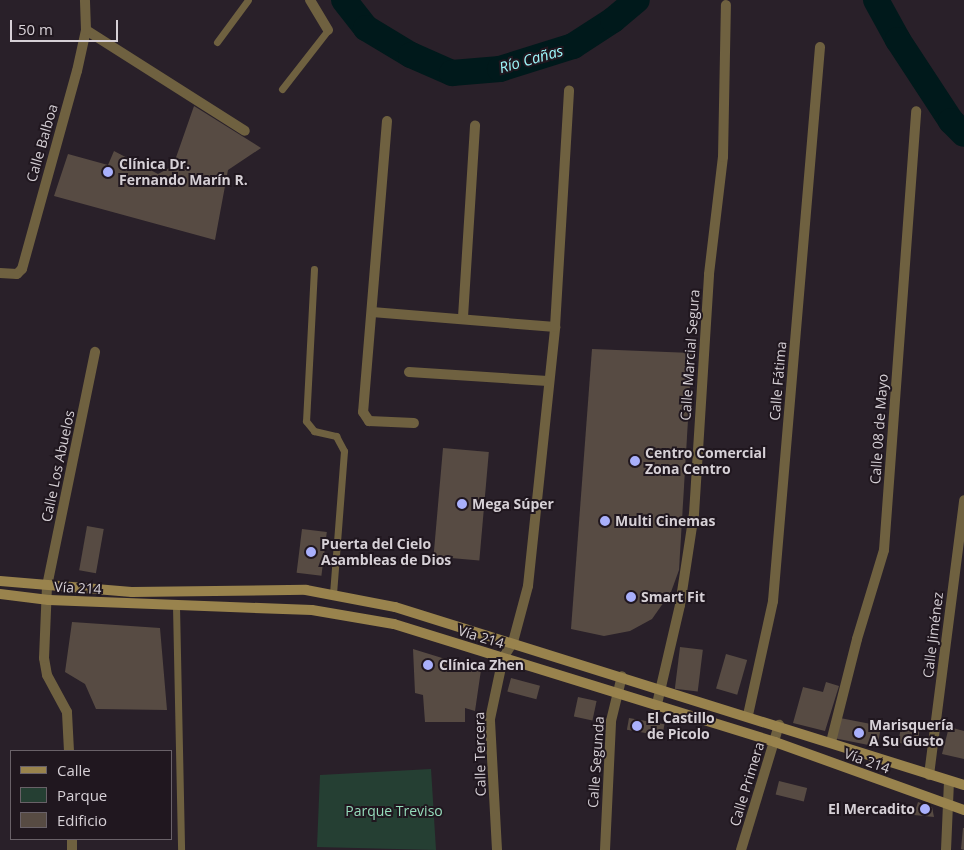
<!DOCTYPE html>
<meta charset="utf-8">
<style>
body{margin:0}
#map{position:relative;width:964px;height:850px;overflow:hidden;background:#292029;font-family:"Open Sans",sans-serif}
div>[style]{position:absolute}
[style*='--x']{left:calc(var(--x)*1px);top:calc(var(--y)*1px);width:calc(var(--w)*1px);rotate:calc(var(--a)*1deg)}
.green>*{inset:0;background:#253f33}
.river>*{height:26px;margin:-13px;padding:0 13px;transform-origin:13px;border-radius:13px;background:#00191b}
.building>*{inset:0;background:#574b43;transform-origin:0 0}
.service>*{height:7px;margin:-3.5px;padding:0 3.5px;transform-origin:3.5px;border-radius:3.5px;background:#6f6140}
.minor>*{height:10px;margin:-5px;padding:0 5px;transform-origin:5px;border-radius:5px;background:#6f6140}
.secondary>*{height:10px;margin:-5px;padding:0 5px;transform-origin:5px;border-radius:5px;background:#99834d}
.dots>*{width:14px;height:14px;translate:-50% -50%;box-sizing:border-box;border:2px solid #20171f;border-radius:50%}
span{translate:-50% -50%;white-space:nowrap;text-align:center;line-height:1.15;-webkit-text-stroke:4px #20171f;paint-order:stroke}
.street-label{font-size:14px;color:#d6d0d6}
.poi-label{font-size:14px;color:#d6d0d6;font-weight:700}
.left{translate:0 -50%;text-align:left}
.right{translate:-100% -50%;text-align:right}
.park-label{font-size:14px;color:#95dcbb}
.water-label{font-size:15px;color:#9ef6fa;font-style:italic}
.legend{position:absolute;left:10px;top:750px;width:162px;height:90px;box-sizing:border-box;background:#20171f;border:1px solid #696168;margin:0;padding:6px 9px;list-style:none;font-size:15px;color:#d6d0d6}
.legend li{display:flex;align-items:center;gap:10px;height:25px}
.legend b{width:25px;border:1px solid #696168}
.scale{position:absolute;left:10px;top:20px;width:108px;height:22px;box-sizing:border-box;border:2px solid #d6d0d6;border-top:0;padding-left:6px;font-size:15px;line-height:18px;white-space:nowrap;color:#d6d0d6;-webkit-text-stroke:4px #20171f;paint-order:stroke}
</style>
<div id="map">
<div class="green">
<i style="clip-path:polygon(431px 769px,436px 850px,317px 847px,320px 775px)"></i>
</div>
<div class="river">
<i style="--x:344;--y:0;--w:36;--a:52"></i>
<i style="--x:366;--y:28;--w:52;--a:31"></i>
<i style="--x:411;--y:55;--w:45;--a:23.7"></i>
<i style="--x:452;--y:73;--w:48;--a:-4.8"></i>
<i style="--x:500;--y:69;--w:77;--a:-17.5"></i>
<i style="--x:573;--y:46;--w:48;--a:-33"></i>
<i style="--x:613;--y:20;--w:31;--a:-40"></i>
<i style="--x:876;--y:0;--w:46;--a:61.2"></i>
<i style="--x:898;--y:40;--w:97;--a:56.8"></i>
<i style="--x:951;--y:121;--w:18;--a:45"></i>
</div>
<div class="building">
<i style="clip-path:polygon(194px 106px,261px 148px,228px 170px,215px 240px,54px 196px,68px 154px,108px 165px,114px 151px,158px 174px,173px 166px)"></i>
<i style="clip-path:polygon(592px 349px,692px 353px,679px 570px,671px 592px,652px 619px,630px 631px,604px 636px,571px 629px)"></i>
<i style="left:443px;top:448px;width:46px;height:109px;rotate:5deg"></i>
<i style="left:87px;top:526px;width:17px;height:45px;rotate:10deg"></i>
<i style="left:302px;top:529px;width:25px;height:44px;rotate:7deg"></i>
<i style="clip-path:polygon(72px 622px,160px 628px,167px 710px,96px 709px,85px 684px,65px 672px)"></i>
<i style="left:680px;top:647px;width:23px;height:42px;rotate:7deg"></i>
<i style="clip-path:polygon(413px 649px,481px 670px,475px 711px,465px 708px,465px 722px,425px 722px,423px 695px,415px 693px)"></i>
<i style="left:726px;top:654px;width:22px;height:36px;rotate:16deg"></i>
<i style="left:511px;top:678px;width:30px;height:14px;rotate:15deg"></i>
<i style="clip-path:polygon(826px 682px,839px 686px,825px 731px,793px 723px,803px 687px,823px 692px)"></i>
<i style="left:578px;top:697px;width:19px;height:20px;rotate:12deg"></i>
<i style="left:629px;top:718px;width:36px;height:12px;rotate:10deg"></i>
<i style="left:840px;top:718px;width:42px;height:21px;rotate:11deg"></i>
<i style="left:902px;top:720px;width:19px;height:23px;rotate:9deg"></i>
<i style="clip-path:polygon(949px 727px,964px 731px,964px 759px,942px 754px)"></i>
<i style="left:779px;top:781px;width:29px;height:14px;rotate:14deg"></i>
<i style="clip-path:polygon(918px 802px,932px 807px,934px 817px,914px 815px)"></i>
<i style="clip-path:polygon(963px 828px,964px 828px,964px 850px,961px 849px)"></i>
</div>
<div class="service">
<i style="--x:217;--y:42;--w:52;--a:-53.6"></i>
<i style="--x:282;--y:89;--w:75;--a:-52.1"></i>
<i style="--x:314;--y:269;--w:152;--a:93"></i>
<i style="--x:306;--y:421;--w:13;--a:51"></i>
<i style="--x:314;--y:431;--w:23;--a:13"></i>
<i style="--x:336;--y:436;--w:17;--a:62"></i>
<i style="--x:344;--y:451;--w:144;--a:94.4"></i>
<i style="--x:176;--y:606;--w:244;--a:88.8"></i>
</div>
<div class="minor">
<i style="--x:310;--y:0;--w:35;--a:59"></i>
<i style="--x:86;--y:30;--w:188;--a:32.4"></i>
<i style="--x:387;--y:121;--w:292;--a:94.7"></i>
<i style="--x:363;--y:412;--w:11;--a:56"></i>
<i style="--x:369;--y:421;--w:45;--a:2.5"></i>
<i style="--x:0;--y:273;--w:17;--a:3"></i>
<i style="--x:17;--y:274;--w:7;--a:-45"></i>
<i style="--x:22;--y:269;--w:205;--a:-74.5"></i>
<i style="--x:77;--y:71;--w:42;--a:-77.6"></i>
<i style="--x:86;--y:30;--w:30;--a:-92"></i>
<i style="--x:372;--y:312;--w:184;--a:4.7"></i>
<i style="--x:463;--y:317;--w:192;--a:-86.4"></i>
<i style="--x:409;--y:372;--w:139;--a:3.7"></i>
<i style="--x:657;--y:704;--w:102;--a:-76.9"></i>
<i style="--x:680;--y:605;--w:92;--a:-81.3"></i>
<i style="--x:694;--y:514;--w:240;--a:-86.4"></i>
<i style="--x:709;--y:274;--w:118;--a:-83.2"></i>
<i style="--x:723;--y:157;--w:152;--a:-88.9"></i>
<i style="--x:748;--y:715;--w:117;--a:-77.6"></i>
<i style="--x:773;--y:601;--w:556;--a:-85.15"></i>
<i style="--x:831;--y:742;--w:106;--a:-75.8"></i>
<i style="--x:857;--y:639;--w:93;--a:-73.1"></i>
<i style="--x:884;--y:550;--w:440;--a:-85.8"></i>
<i style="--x:69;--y:751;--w:39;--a:-93"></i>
<i style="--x:67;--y:712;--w:42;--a:-118.4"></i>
<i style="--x:47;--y:675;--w:17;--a:-100"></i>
<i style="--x:44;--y:658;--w:72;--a:-87.6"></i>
<i style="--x:47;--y:586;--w:239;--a:-78.4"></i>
<i style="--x:929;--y:775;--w:277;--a:-82.7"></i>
<i style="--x:72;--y:839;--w:11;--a:90"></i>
<i style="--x:497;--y:850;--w:131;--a:-93.1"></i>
<i style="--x:490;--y:719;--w:62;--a:-78"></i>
<i style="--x:503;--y:658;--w:19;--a:-58"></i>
<i style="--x:513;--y:642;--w:58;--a:-75"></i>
<i style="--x:528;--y:586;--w:260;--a:-84"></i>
<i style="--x:555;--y:327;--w:237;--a:-86.6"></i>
<i style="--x:605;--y:850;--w:129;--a:-87.3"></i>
<i style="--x:611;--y:721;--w:46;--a:-76.3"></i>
<i style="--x:741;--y:850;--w:131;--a:-73.1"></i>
<i style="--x:946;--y:850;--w:69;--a:-87.5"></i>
</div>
<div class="secondary">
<i style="--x:0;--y:581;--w:132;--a:4.8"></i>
<i style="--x:132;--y:592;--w:174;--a:-0.7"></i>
<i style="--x:306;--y:590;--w:91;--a:10.8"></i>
<i style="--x:395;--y:607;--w:596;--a:17.37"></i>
<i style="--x:0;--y:594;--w:49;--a:7"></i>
<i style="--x:49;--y:600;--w:263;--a:2.2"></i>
<i style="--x:312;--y:610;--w:83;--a:9.7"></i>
<i style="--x:394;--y:624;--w:399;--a:17.2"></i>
<i style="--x:775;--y:742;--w:201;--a:19.8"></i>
</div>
<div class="dots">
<i style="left:108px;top:172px;background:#a9b0fc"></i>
<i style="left:635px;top:461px;background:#a9b0fc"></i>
<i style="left:462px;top:504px;background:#a9b0fc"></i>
<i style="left:605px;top:521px;background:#a9b0fc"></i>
<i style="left:311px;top:552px;background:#a9b0fc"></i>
<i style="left:631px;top:597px;background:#a9b0fc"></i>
<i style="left:428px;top:665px;background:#a9b0fc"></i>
<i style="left:637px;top:726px;background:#a9b0fc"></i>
<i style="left:859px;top:733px;background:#a9b0fc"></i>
<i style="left:925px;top:809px;background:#a9b0fc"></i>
</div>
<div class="street-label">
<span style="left:42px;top:143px;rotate:-74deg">Calle Balboa</span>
<span style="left:690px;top:355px;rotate:-86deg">Calle Marcial Segura</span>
<span style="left:778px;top:381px;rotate:-85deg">Calle Fátima</span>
<span style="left:879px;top:429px;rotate:-86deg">Calle 08 de Mayo</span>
<span style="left:58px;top:466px;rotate:-78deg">Calle Los Abuelos</span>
<span style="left:78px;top:588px;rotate:3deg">Vía 214</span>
<span style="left:933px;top:635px;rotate:-83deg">Calle Jiménez</span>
<span style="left:481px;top:637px;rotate:17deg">Vía 214</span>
<span style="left:480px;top:754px;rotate:-91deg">Calle Tercera</span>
<span style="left:867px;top:761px;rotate:20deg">Vía 214</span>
<span style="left:596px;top:762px;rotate:-86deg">Calle Segunda</span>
<span style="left:747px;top:784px;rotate:-73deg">Calle Primera</span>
</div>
<div class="poi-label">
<span class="left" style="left:119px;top:172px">Clínica Dr.<br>Fernando Marín R.</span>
<span class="left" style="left:645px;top:461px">Centro Comercial<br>Zona Centro</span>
<span class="left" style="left:472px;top:504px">Mega Súper</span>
<span class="left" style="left:615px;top:521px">Multi Cinemas</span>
<span class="left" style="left:321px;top:552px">Puerta del Cielo<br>Asambleas de Dios</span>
<span class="left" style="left:641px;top:597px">Smart Fit</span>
<span class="left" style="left:439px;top:665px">Clínica Zhen</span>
<span class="left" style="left:647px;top:726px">El Castillo<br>de Picolo</span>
<span class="left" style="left:869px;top:733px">Marisquería<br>A Su Gusto</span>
<span class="right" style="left:915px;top:809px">El Mercadito</span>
</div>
<div class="park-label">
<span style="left:394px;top:811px">Parque Treviso</span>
</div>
<div class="water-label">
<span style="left:531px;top:59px;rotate:-16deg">Río Cañas</span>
</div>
<ul class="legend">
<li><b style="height:6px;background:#99834d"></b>Calle</li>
<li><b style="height:14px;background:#253f33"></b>Parque</li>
<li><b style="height:14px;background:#574b43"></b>Edificio</li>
</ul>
<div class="scale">50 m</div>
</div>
